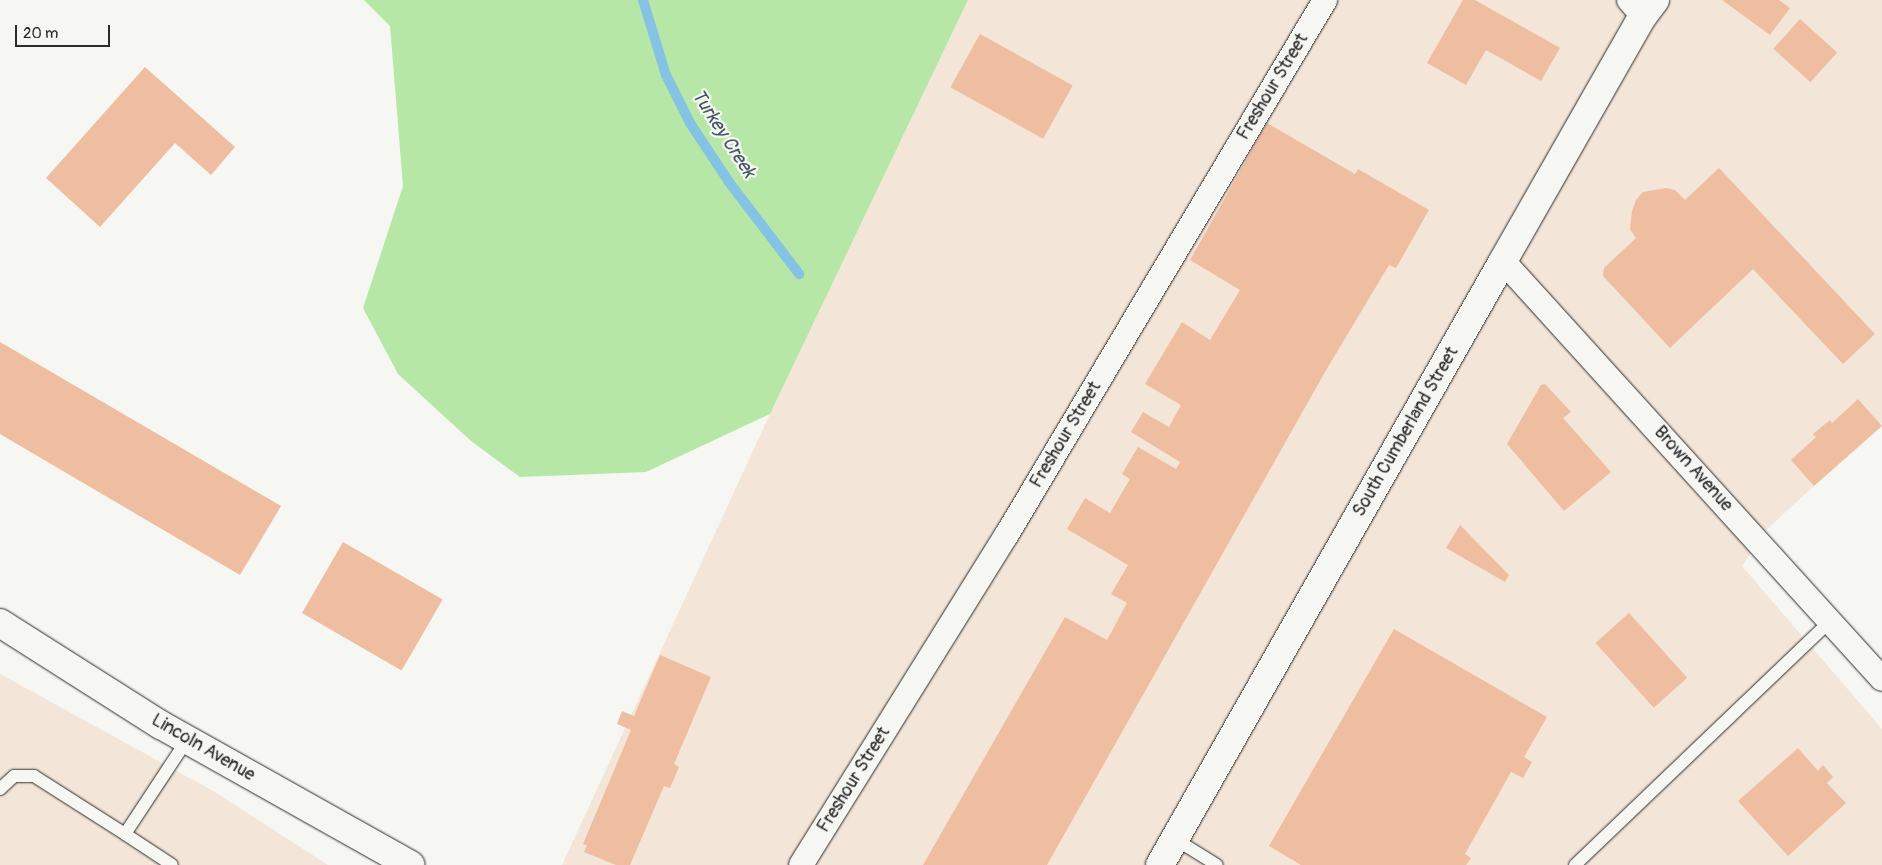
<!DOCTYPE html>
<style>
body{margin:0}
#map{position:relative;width:1882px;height:865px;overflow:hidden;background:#f6f6f2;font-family:Pangolin,sans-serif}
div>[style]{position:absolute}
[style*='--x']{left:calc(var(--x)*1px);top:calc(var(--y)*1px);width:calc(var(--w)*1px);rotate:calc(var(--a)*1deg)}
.built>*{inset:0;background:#f4e5d9}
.green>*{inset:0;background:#b7e7a6}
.stream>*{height:10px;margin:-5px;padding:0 5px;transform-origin:5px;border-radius:5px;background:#84c3e4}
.building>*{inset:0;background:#efbda0;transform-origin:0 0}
.roads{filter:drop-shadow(0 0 1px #2b2b2b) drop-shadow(0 0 1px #2b2b2b)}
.lane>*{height:12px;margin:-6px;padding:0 6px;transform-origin:6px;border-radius:6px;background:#f6f6f2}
.street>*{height:24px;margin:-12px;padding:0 12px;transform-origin:12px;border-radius:12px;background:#f6f6f2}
.secondary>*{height:28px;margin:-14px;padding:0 14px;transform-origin:14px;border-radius:14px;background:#f6f6f2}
span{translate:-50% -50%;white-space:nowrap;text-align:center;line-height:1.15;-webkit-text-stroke:4.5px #f6f6f2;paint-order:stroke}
.street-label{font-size:18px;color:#2b2b2b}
.water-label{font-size:19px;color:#465962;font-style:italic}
.scale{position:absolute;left:15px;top:25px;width:95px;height:22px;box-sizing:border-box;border:2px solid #2b2b2b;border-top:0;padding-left:6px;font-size:15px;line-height:18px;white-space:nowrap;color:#2b2b2b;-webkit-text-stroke:4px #f6f6f2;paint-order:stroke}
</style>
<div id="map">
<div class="built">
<i style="clip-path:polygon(968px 0,1882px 0,1882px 423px,1765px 531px,1742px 566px,1882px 729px,1882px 865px,562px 865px,770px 414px)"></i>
<i style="clip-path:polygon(0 674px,215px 792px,328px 865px,0 865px)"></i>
</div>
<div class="green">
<i style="clip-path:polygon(364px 0,968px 0,770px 414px,646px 472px,520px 477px,471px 441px,398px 374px,363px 308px,403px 186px,390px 26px)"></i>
</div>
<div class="stream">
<i style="--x:643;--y:0;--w:78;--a:73"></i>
<i style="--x:666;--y:75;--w:54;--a:63.4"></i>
<i style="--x:690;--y:123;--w:71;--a:56.5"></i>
<i style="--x:729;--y:182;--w:116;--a:52.7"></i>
</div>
<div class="building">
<i style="clip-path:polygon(1463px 0,1475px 0,1560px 48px,1541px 81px,1486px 50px,1466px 85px,1427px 63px)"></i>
<i style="clip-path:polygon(1722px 0,1779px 0,1790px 8px,1770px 35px)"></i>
<i style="left:1800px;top:19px;width:50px;height:40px;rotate:42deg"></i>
<i style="left:980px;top:34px;width:106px;height:61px;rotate:29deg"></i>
<i style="clip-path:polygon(145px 67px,235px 147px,211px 175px,175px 143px,100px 227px,46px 178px)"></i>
<i style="clip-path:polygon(1267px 123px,1355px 174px,1358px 169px,1429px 210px,1396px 268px,1389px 265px,1325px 372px,1047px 865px,923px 865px,1065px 617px,1107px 640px,1127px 603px,1111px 594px,1128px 565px,1067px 529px,1085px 498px,1110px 513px,1130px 479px,1122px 474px,1138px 447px,1176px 469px,1180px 462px,1131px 432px,1143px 412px,1169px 427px,1181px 405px,1145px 384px,1182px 322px,1210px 340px,1240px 290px,1190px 260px)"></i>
<i style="clip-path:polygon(1719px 168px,1875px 334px,1843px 364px,1753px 269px,1670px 348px,1603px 276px,1604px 268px,1636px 238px,1630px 229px,1632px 211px,1636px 200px,1643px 192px,1666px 188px,1675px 190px,1685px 200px)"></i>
<i style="clip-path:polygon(0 342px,281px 506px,240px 575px,0 434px)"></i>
<i style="clip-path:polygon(1545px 384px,1571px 412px,1563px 418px,1611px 472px,1564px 511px,1507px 444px,1541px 385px)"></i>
<i style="clip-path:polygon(1858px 399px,1882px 426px,1814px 486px,1791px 460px,1816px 437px,1813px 434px,1830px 420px,1832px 423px)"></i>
<i style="clip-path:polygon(1460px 525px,1509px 575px,1505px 582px,1446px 548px)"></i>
<i style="left:343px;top:542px;width:115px;height:82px;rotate:30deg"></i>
<i style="left:1629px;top:613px;width:87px;height:45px;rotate:48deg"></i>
<i style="clip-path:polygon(1394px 629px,1547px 717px,1524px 757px,1532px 762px,1523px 778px,1511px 772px,1465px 854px,1471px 858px,1466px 865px,1301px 865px,1269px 846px)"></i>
<i style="clip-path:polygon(660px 655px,711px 677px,674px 764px,679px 767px,670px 788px,664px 786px,630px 865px,616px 865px,584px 852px,587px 845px,583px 844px,631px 730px,617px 724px,622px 711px,634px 716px)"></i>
<i style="clip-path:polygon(1798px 748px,1818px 771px,1823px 765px,1833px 777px,1827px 783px,1846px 803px,1788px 856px,1738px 801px)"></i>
</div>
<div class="roads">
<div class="lane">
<i style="--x:0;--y:789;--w:19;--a:-43"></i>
<i style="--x:14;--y:776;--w:20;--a:0"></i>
<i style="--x:34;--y:776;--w:108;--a:32.5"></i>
<i style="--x:125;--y:834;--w:113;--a:-56.6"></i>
<i style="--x:125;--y:834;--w:56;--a:33.4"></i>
<i style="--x:1175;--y:839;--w:49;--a:31.8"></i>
<i style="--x:1575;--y:865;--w:354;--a:-43.7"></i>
</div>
<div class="street">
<i style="--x:1629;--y:0;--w:21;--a:49"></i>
<i style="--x:1503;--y:261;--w:564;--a:47.8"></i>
<i style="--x:801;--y:865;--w:388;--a:-58.1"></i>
<i style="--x:1006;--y:536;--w:624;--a:-59.24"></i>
</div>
<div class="secondary">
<i style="--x:0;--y:623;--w:191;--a:32.4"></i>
<i style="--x:161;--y:725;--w:286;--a:29.3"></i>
<i style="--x:1160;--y:865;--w:695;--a:-60.41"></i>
<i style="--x:1503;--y:261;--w:282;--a:-60.3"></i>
<i style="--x:1643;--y:16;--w:20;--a:-53"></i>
</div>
</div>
<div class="street-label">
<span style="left:1273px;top:87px;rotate:-59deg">Freshour Street</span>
<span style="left:1406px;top:432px;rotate:-60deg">South Cumberland Street</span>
<span style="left:1066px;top:435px;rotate:-59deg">Freshour Street</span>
<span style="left:1693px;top:469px;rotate:48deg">Brown Avenue</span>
<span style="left:203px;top:748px;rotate:30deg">Lincoln Avenue</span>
<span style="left:854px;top:780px;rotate:-58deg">Freshour Street</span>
</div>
<div class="water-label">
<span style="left:723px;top:134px;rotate:57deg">Turkey Creek</span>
</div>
<div class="scale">20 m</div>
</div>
